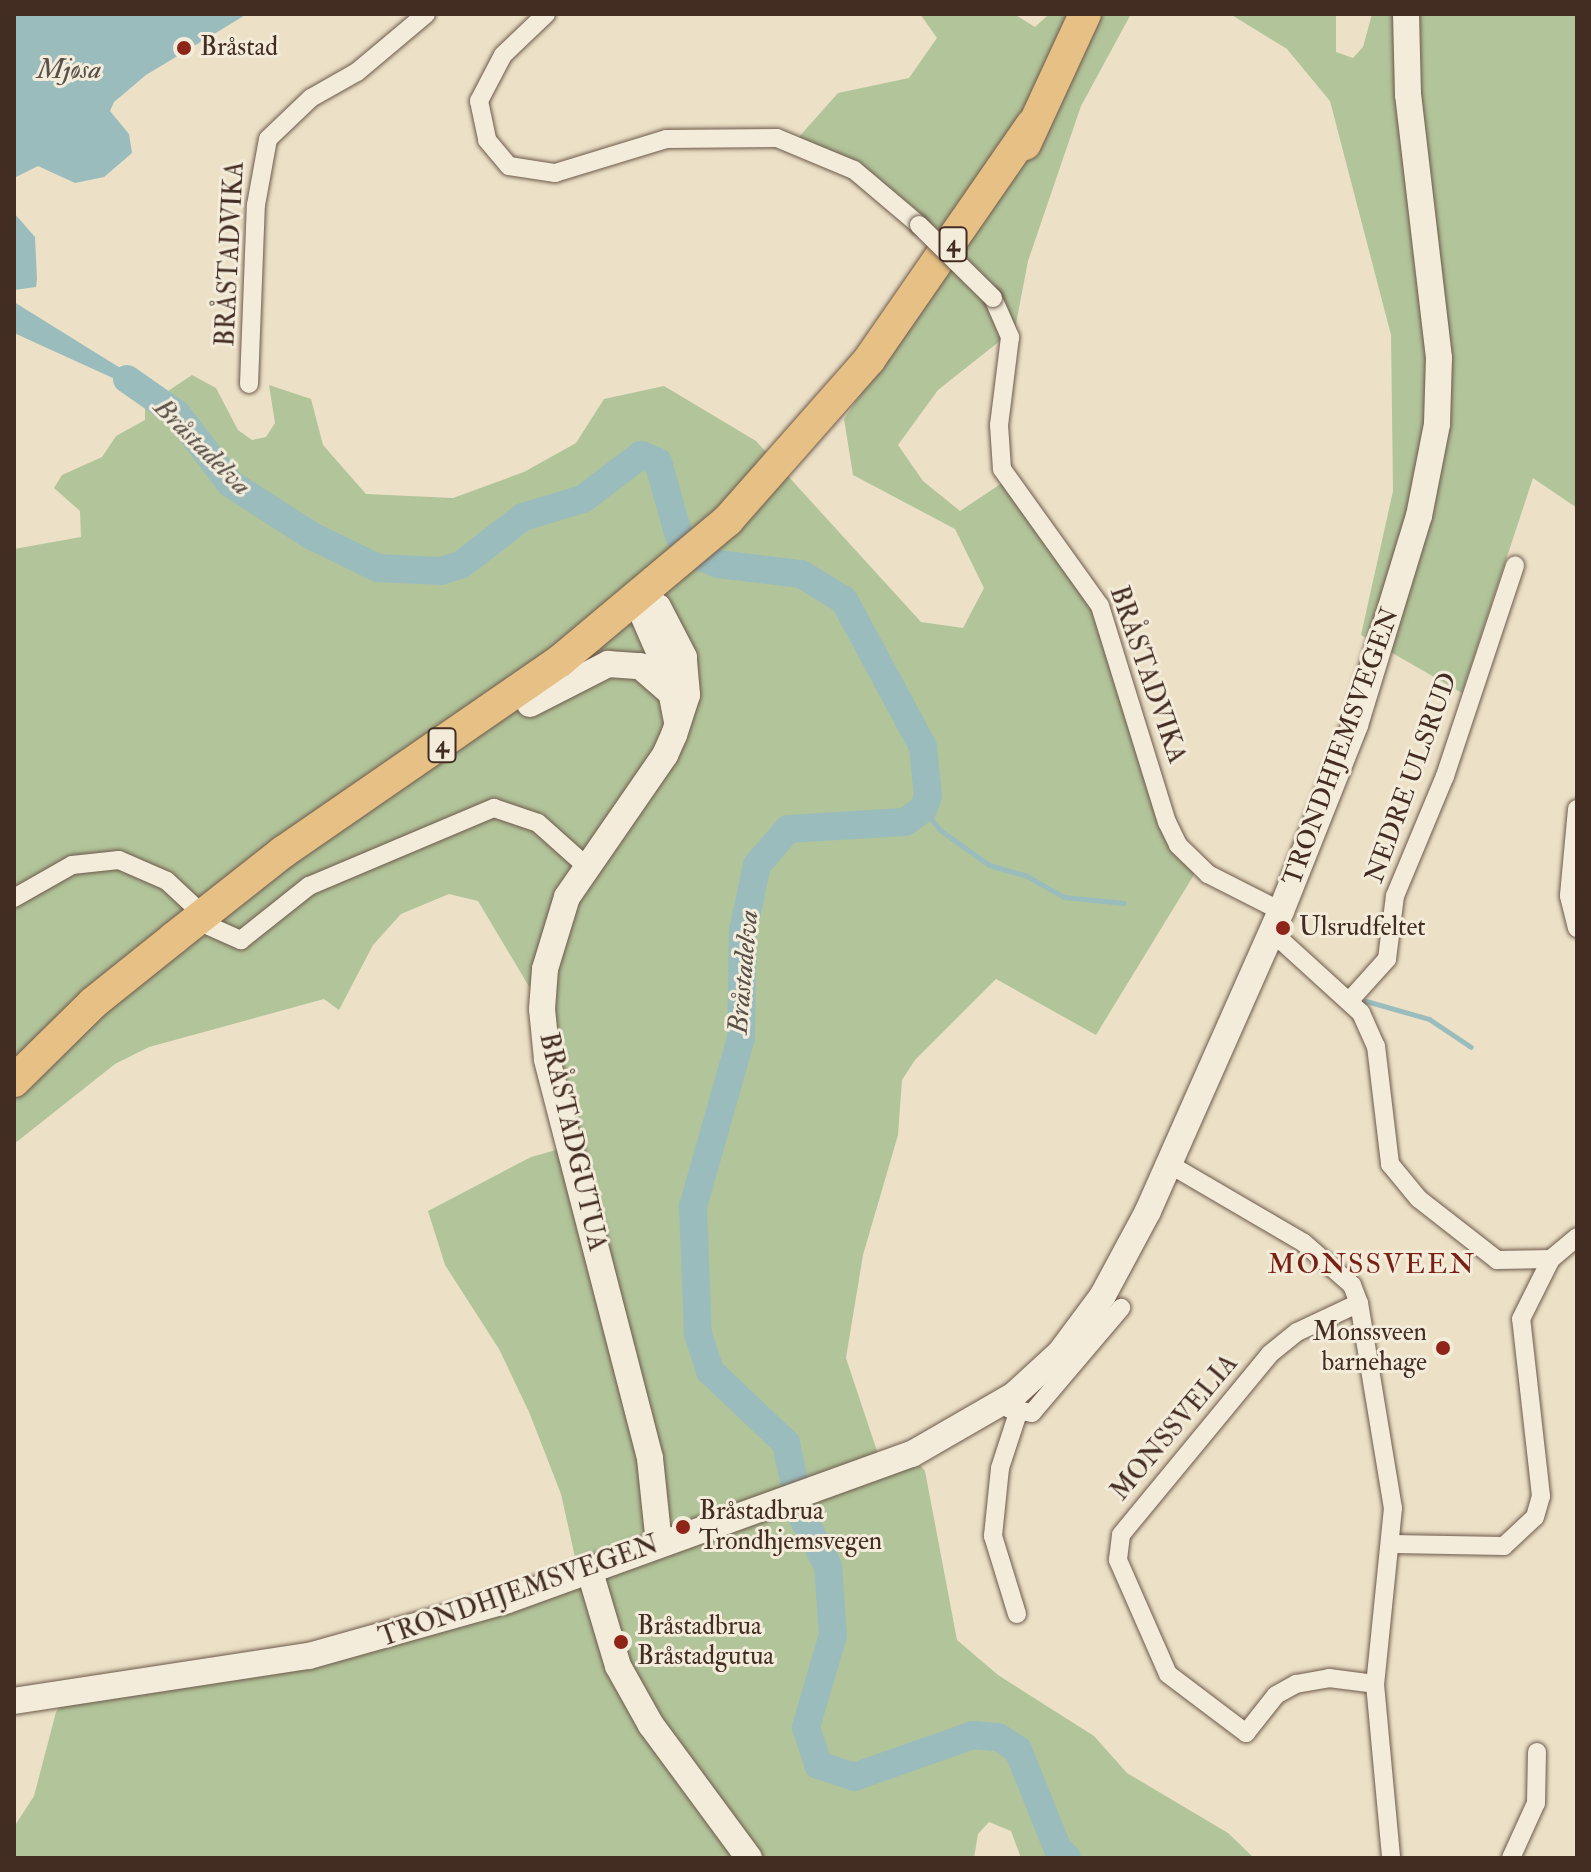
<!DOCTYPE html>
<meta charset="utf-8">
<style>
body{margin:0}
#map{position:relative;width:1591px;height:1872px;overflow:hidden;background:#ece1c7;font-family:"IM FELL Double Pica",serif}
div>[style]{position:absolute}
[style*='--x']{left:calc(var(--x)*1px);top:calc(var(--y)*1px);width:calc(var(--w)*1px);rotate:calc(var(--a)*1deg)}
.green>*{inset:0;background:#b2c49a}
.water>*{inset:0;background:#9bbcbd}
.stream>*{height:5px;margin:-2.5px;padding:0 2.5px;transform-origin:2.5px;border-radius:2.5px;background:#9bbcbd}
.river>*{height:28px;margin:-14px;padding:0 14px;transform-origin:14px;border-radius:14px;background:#9bbcbd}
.roads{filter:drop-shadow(0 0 2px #6d594b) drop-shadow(0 0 2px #6d594b)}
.street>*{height:18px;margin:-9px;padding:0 9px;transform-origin:9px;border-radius:9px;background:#f3ecdb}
.secondary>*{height:26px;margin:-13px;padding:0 13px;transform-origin:13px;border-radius:13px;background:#f3ecdb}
.highway>*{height:32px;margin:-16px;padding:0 16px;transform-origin:16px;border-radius:16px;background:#e6c084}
.bridges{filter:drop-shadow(0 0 2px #6d594b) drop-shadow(0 0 2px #6d594b)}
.street-bridge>*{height:18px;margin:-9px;padding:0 9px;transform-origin:9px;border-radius:9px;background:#f3ecdb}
.dots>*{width:22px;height:22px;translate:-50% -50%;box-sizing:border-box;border:4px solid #f3ecdb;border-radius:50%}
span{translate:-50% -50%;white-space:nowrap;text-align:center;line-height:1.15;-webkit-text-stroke:6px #f3ecdb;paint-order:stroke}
.shield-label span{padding:2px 6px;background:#f3ecdb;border:2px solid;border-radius:6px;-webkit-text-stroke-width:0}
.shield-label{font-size:24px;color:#432c22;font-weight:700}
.poi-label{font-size:26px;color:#432c22}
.left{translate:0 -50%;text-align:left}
.right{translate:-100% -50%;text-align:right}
.street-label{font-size:26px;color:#432c22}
.water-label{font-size:28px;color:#595049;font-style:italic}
.neighbourhood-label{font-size:28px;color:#7a1f14;letter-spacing:2px}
.frame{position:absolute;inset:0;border:16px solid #432c22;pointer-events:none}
</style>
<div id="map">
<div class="green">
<i style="clip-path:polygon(920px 14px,1014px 14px,1035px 27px,1049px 14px,1131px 14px,1081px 106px,1028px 261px,1015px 329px,938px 390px,898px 445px,923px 481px,960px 511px,1008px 479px,1093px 590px,1157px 807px,1200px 865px,1096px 1035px,996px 979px,915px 1060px,902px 1080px,898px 1135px,863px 1255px,846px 1358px,881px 1463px,919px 1464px,925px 1471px,957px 1640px,998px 1675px,1094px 1736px,1127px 1773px,1228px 1833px,1254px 1858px,1021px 1858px,1011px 1831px,989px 1822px,978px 1834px,974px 1858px,14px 1858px,14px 1827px,34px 1796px,56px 1712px,67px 1698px,227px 1667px,578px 1571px,561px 1494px,529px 1412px,499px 1349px,445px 1265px,428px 1211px,531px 1157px,556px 1150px,560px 1142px,537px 1000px,478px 901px,449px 894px,401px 914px,373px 945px,339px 1010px,324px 999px,149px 1047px,115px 1064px,14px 1144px,14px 549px,81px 537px,80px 511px,54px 488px,62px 475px,102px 457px,116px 436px,145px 420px,145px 405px,126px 384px,130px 374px,168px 391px,192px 375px,216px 388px,238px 430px,252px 440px,266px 437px,275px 423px,269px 385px,311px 399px,323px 445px,366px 494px,453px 498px,524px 472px,576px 443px,604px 399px,664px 386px,756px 441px,921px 622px,963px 628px,984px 588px,955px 529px,853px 475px,844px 419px,951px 261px,798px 138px,838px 93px,909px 78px,937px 38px)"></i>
<i style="clip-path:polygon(1230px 14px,1336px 14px,1336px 52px,1353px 58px,1363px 47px,1372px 14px,1577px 14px,1577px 508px,1533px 478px,1462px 693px,1361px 635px,1393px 491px,1391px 335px,1330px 101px,1287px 49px)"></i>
</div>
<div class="water">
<i style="clip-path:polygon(14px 14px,247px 14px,146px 75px,114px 102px,110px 111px,129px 134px,132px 153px,104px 177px,75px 183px,38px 166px,14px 178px)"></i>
<i style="clip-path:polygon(14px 213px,35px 237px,37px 279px,36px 287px,14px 290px)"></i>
<i style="clip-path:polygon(14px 302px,130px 374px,126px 384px,14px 333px)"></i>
</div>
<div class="stream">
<i style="--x:923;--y:809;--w:27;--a:51"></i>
<i style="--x:940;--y:830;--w:60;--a:35.5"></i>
<i style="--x:989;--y:865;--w:37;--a:16"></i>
<i style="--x:1025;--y:875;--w:45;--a:29.4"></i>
<i style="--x:1064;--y:897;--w:60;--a:5.7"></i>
<i style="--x:1366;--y:1001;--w:66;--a:15.9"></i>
<i style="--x:1429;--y:1019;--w:50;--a:33.7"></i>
</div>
<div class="river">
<i style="--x:127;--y:379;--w:61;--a:35"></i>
<i style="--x:177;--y:414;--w:88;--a:52.4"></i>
<i style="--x:231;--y:484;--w:96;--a:32.7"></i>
<i style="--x:312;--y:536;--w:73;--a:25.9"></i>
<i style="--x:378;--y:568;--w:63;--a:2.7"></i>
<i style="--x:441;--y:571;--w:22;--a:-18"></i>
<i style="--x:462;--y:564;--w:77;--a:-37.6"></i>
<i style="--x:523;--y:517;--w:63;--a:-16.7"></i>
<i style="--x:583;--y:499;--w:73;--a:-37.2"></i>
<i style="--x:641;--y:455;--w:18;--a:22"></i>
<i style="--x:658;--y:462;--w:77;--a:74.2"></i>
<i style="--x:679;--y:536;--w:21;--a:55"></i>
<i style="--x:691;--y:553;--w:29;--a:22"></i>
<i style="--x:718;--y:564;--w:84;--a:6.9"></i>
<i style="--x:801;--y:574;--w:50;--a:31.2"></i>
<i style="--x:844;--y:600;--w:167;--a:61.7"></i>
<i style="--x:923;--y:747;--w:49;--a:84.2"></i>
<i style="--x:928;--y:796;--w:14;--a:111"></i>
<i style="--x:923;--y:809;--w:22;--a:144"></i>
<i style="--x:905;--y:822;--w:117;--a:176.6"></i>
<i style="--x:788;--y:829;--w:48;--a:130.7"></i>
<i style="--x:757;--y:865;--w:67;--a:102"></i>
<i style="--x:743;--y:931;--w:107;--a:91.1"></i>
<i style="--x:741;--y:1038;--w:175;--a:105.9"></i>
<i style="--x:693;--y:1206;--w:128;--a:87.8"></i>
<i style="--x:698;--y:1334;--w:39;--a:72"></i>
<i style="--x:710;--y:1371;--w:105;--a:43.5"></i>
<i style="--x:786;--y:1443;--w:73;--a:78.1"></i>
<i style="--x:801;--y:1514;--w:59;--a:62.6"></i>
<i style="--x:828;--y:1566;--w:69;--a:85.9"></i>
<i style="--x:833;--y:1635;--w:96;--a:106.4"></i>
<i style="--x:806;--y:1727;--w:40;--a:72"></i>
<i style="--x:818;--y:1765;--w:38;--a:18"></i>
<i style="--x:854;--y:1777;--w:126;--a:-19.4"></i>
<i style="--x:973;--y:1735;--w:25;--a:5"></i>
<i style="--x:998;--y:1737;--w:24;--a:33"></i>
<i style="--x:1018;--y:1750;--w:105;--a:68.1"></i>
<i style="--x:1057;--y:1847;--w:15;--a:48"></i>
</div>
<div class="roads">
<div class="street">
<i style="--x:546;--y:14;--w:59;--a:136.4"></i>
<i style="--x:503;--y:55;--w:52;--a:117.6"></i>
<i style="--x:479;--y:101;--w:40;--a:78"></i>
<i style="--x:487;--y:140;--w:34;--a:50"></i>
<i style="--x:509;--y:166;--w:47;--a:8.7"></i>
<i style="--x:555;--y:173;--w:116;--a:-17"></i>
<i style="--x:666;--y:139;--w:111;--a:-0.5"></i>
<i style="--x:777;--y:138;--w:83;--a:22.6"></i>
<i style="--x:854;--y:170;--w:85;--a:40.2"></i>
<i style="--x:993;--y:298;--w:43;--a:66.4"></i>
<i style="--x:1010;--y:337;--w:89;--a:97.1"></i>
<i style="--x:999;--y:425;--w:44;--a:86.1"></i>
<i style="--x:1002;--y:469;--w:168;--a:54.4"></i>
<i style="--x:1100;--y:606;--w:226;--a:72.8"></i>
<i style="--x:1167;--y:822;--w:25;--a:64"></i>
<i style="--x:1178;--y:845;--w:42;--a:44"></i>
<i style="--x:1208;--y:874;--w:82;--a:26.9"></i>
<i style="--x:249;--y:384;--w:179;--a:-87.8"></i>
<i style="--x:256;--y:205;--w:67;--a:-79.7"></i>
<i style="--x:268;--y:139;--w:59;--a:-43.6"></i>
<i style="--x:311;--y:98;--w:53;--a:-29.5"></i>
<i style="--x:357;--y:72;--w:90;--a:-40"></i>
<i style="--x:1577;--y:809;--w:87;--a:95.3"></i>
<i style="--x:1569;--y:896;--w:33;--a:76"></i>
<i style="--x:14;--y:898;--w:67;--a:-29.6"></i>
<i style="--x:72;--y:865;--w:47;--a:-6.1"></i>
<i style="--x:119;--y:860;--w:52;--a:23.6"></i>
<i style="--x:167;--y:881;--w:37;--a:43"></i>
<i style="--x:209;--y:926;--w:35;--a:24"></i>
<i style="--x:241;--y:940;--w:87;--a:-38.5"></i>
<i style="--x:309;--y:886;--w:201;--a:-22.9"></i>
<i style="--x:494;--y:808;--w:46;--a:18.8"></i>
<i style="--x:538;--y:823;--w:63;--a:41.8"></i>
<i style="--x:1272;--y:932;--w:120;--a:42.3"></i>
<i style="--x:1361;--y:1013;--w:36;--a:66"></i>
<i style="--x:1376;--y:1046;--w:119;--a:83.2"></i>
<i style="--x:1390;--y:1164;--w:45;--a:50.4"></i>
<i style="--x:1419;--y:1199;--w:99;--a:38"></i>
<i style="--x:1497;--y:1260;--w:54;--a:-1.1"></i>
<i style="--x:1551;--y:1259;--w:34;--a:-40"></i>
<i style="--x:1351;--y:999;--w:54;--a:-48"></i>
<i style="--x:1387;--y:959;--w:64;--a:-82.8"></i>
<i style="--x:1395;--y:896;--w:130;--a:-67.4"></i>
<i style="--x:1445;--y:776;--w:222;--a:-71.6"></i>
<i style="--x:1169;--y:1164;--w:156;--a:30.3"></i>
<i style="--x:1304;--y:1243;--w:64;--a:41.2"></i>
<i style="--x:1352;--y:1285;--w:19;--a:69"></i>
<i style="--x:1359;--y:1303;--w:208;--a:80.6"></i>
<i style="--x:1393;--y:1508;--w:177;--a:95.8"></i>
<i style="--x:1375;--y:1684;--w:175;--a:84.7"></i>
<i style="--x:1359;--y:1303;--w:68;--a:154.9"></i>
<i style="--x:1297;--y:1332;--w:35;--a:141"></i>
<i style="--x:1270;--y:1354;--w:234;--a:129.5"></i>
<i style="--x:1121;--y:1535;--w:25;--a:97"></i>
<i style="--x:1118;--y:1560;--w:124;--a:66.3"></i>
<i style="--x:1168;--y:1674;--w:98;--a:37.1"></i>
<i style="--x:1246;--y:1733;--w:48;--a:-51.7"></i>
<i style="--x:1276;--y:1695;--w:23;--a:-29"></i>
<i style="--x:1296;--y:1684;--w:34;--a:-10"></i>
<i style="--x:1329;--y:1678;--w:46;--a:7.4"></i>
<i style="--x:1010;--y:1409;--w:22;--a:10"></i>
<i style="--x:1032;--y:1413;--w:138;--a:-49.7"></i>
<i style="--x:1393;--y:1544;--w:111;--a:1"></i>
<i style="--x:1504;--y:1546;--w:42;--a:-43.1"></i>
<i style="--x:1535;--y:1517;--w:22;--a:-74"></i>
<i style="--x:1541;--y:1496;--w:178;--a:-96.4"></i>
<i style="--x:1521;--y:1319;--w:67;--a:-63.4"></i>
<i style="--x:1017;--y:1614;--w:82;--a:-107.1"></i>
<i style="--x:993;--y:1536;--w:68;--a:-84.1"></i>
<i style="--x:1000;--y:1468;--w:58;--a:-71.9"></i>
<i style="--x:1511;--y:1858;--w:60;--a:-65.6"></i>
<i style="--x:1536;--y:1803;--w:51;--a:-88.9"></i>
</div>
<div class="secondary">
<i style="--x:530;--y:704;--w:88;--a:-27.1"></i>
<i style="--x:608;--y:664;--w:32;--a:4"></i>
<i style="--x:640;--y:666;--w:40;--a:41"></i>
<i style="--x:659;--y:1544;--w:86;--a:-96"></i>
<i style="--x:650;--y:1458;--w:412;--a:-104.5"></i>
<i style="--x:547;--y:1059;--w:50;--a:-95.7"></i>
<i style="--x:542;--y:1009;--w:40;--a:-85.7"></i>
<i style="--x:545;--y:969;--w:75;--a:-73"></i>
<i style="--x:567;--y:897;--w:173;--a:-55.4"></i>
<i style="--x:665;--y:755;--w:22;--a:-66"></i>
<i style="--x:674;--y:735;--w:42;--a:-72"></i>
<i style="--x:687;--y:695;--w:38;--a:-95"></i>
<i style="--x:684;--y:657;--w:56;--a:-117.5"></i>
<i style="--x:658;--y:607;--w:22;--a:-164"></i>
<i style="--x:637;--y:601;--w:75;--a:66.5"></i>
<i style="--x:667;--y:670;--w:53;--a:79.1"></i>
<i style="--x:590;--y:1572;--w:98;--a:73.4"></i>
<i style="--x:618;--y:1666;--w:68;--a:60.8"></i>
<i style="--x:651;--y:1725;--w:165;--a:53.6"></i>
<i style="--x:14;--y:1701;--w:298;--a:-8.7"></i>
<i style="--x:309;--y:1656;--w:204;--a:-15.7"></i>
<i style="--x:505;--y:1601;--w:433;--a:-19.9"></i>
<i style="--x:912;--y:1454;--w:118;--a:-30"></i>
<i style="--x:1014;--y:1395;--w:62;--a:-42.4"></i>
<i style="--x:1060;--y:1353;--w:72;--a:-53.4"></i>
<i style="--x:1103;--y:1295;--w:95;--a:-61.8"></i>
<i style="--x:1148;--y:1211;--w:328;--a:-66.1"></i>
<i style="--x:1281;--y:911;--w:200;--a:-68.3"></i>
<i style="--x:1355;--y:725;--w:219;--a:-73"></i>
<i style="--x:1419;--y:516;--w:94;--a:-78.9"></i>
<i style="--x:1437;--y:424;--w:66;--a:-88.3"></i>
<i style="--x:1439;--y:358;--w:265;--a:-96.7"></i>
<i style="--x:1408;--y:95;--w:81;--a:-91.4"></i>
</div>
<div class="highway">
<i style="--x:1025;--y:144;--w:143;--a:-65.2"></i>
<i style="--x:14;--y:1081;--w:111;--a:-44.6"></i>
<i style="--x:93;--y:1003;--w:104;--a:-38.7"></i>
<i style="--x:174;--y:938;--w:139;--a:-38.3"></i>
<i style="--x:283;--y:852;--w:336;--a:-34.6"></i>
<i style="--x:560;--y:661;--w:219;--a:-40"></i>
<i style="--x:728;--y:520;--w:213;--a:-48.6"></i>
<i style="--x:869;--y:360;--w:286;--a:-55.3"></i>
</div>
</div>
<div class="bridges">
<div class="street-bridge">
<i style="--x:919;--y:225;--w:104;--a:44.6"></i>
</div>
</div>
<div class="dots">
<i style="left:184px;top:48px;background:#8f2418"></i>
<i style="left:1283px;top:928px;background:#8f2418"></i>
<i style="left:1443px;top:1348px;background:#8f2418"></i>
<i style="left:683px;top:1527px;background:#8f2418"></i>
<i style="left:621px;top:1642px;background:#8f2418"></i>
</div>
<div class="shield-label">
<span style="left:953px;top:244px">4</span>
<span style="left:442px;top:745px">4</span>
</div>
<div class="poi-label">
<span class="left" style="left:200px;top:48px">Bråstad</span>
<span class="left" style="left:1299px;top:928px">Ulsrudfeltet</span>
<span class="right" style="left:1427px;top:1348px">Monssveen<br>barnehage</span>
<span class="left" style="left:699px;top:1527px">Bråstadbrua<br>Trondhjemsvegen</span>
<span class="left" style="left:637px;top:1642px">Bråstadbrua<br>Bråstadgutua</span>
</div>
<div class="street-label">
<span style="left:231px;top:254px;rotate:-87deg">BRÅSTADVIKA</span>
<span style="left:1147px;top:675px;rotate:71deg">BRÅSTADVIKA</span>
<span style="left:1342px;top:747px;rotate:-70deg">TRONDHJEMSVEGEN</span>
<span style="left:1412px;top:778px;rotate:-70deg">NEDRE ULSRUD</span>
<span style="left:572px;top:1142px;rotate:77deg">BRÅSTADGUTUA</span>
<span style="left:1175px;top:1428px;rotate:-50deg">MONSSVELIA</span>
<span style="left:519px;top:1592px;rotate:-19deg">TRONDHJEMSVEGEN</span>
</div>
<div class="water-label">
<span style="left:69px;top:70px">Mjøsa</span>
<span style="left:202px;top:447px;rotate:45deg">Bråstadelva</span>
<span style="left:744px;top:972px;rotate:-85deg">Bråstadelva</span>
</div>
<div class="neighbourhood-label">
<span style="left:1372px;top:1265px">MONSSVEEN</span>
</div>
<div class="frame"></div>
</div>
